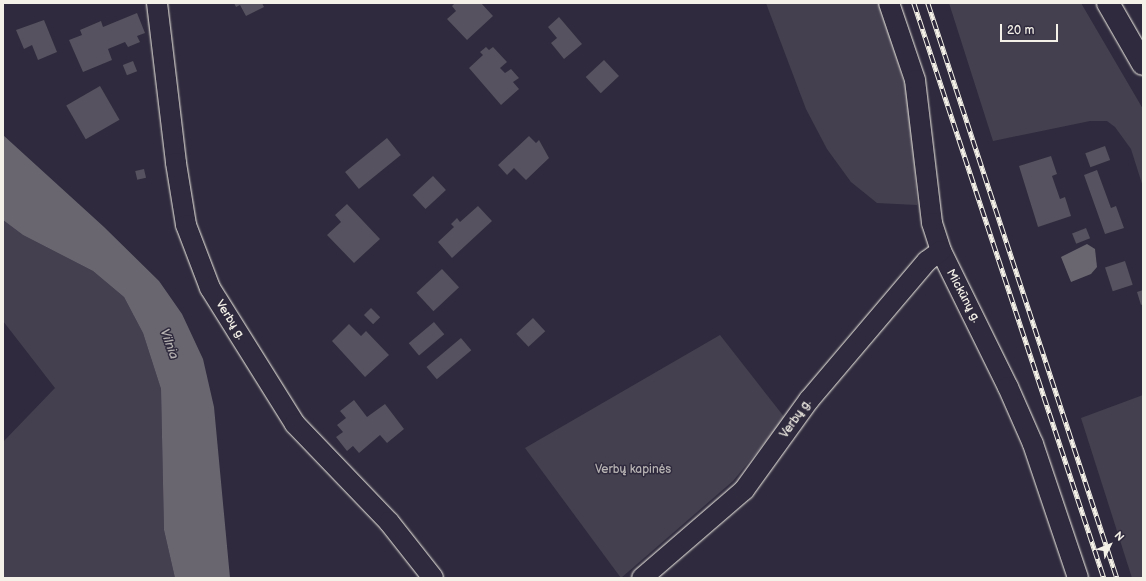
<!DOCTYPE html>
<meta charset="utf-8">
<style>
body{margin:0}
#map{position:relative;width:1146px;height:581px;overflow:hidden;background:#2f2a3d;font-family:"Balsamiq Sans",sans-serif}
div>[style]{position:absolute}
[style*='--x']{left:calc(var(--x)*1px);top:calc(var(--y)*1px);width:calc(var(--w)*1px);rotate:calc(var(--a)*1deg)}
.green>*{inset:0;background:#454050}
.water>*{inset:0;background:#6a6670}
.building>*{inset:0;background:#56525f;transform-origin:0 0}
.roads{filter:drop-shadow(0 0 1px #f4f1e8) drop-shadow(0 0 1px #f4f1e8)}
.minor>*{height:20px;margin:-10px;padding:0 10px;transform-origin:10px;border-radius:10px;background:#2f2a3d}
.primary>*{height:22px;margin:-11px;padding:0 11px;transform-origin:11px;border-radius:11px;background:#2f2a3d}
.rail>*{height:4.5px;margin-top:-2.25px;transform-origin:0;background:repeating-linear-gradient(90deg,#2f2a3d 0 9px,#f4f1e8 0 18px);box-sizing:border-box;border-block:1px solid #f4f1e8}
span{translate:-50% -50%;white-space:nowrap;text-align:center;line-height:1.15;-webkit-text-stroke:3px #2f2a3d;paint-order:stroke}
.street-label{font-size:12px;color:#f4f1e8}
.park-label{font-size:12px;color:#b7b3b3}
.water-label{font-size:13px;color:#b6b2b2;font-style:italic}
.frame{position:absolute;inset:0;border:4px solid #f4f1e8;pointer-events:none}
.north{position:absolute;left:1090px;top:525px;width:40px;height:40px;-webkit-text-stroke:3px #2f2a3d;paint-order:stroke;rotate:47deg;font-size:11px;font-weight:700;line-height:16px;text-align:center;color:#f4f1e8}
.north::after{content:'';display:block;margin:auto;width:14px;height:18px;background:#f4f1e8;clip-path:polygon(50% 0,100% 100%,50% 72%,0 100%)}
.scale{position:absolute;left:1000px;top:24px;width:58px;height:18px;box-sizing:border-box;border:2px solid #f4f1e8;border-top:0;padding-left:5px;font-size:12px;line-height:14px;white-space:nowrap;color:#f4f1e8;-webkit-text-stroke:3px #2f2a3d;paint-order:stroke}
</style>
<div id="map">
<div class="green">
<i style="clip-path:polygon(766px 3px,880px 3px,911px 105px,917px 205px,877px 203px,851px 182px,827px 149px,806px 109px)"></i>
<i style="clip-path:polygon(949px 3px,1081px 3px,1143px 109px,1143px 187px,1131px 149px,1115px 127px,1107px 121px,1090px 121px,993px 141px)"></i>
<i style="clip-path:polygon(3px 220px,23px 235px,93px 271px,124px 297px,143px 333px,161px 389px,164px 530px,175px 578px,3px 578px,3px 442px,55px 388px,3px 321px)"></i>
<i style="clip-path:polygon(720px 335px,785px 418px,733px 481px,621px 578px,525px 448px)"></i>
<i style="clip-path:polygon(1143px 395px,1143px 578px,1132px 578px,1081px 418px)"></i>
</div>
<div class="water">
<i style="clip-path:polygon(3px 135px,104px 227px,159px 281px,182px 314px,203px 359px,214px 407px,230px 578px,175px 578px,164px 530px,161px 389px,143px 333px,124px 297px,93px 271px,23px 235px,3px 220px)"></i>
<i style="clip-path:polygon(1087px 244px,1095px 249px,1097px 267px,1091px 274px,1071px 282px,1061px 257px)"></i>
</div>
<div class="building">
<i style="clip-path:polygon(234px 3px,262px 3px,264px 7px,246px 16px,240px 5px,236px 7px)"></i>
<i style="clip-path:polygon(455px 3px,481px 3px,493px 16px,467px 40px,447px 19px,456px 11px,452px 6px)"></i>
<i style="clip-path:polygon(137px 13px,145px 33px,137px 36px,140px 42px,128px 47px,125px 42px,108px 49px,112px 60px,83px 72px,69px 40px,82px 35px,80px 30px,101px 21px,103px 27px)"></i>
<i style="clip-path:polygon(559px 17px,582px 44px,564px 59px,551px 43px,557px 38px,548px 27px)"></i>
<i style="clip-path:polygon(44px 20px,57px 52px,38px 60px,32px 45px,24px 49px,16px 30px)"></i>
<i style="clip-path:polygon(486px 47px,489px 50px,493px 47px,507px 62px,500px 68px,505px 73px,511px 69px,519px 78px,513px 82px,519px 89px,501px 105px,469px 68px,483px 55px,480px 52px)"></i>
<i style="left:604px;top:60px;width:22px;height:25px;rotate:47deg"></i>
<i style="left:133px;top:61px;width:11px;height:11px;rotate:68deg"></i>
<i style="left:100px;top:86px;width:39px;height:39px;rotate:60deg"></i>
<i style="clip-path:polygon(529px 136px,536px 143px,539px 140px,549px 158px,526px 180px,514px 168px,507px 175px,498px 165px)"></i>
<i style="left:387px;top:138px;width:22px;height:54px;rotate:51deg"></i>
<i style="left:1105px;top:146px;width:15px;height:21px;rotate:70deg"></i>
<i style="clip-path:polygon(1051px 156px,1057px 174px,1052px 176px,1060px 199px,1065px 197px,1071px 216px,1038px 227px,1019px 166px)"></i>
<i style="left:144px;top:169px;width:9px;height:9px;rotate:77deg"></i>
<i style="clip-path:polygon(1097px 170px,1111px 208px,1116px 206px,1124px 228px,1105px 234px,1084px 175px)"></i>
<i style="left:433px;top:176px;width:19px;height:28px;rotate:47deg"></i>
<i style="clip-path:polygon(347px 204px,380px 239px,354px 263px,327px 235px,341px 222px,335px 215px)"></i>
<i style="clip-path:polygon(478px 206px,492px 221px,452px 258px,438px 242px,454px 227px,451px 224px,457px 218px,460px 222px)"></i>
<i style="left:1086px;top:228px;width:11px;height:15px;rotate:68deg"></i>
<i style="left:1125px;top:261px;width:25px;height:21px;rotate:72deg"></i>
<i style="left:442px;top:269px;width:25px;height:35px;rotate:47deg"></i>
<i style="clip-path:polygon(1143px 290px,1143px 304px,1141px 305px,1137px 292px)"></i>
<i style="left:371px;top:308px;width:13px;height:10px;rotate:45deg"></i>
<i style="left:533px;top:318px;width:18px;height:23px;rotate:47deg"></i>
<i style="left:434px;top:322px;width:16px;height:33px;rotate:50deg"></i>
<i style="clip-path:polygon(349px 324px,361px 336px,366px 331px,389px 355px,365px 377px,332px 341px)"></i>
<i style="left:461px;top:338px;width:16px;height:45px;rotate:50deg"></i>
<i style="clip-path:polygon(354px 400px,367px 417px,385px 404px,404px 429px,387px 443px,380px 435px,359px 453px,353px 446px,347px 451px,336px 437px,343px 432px,337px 425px,346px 418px,340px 411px)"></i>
</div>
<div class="roads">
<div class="minor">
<i style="--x:157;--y:3;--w:161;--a:83.2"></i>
<i style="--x:176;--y:163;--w:63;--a:80.8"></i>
<i style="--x:186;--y:225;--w:67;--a:69.1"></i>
<i style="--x:210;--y:288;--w:160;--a:58"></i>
<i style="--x:295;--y:424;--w:136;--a:46.2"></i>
<i style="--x:389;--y:522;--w:71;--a:51.8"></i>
<i style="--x:889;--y:3;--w:81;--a:71.3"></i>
<i style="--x:915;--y:80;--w:144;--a:83.2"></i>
<i style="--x:932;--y:223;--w:29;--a:72"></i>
<i style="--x:941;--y:251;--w:152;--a:63.8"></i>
<i style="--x:1008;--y:387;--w:62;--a:66.3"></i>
<i style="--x:1033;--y:444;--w:141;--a:71.4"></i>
<i style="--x:642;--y:578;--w:135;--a:-40.8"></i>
<i style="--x:744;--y:490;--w:111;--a:-54.2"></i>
<i style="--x:809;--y:400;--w:182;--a:-49.7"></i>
<i style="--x:927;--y:261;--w:17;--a:-36"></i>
</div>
<div class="primary">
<i style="--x:1108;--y:3;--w:70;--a:60.2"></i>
</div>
</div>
<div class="rail">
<i style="--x:914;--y:3;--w:606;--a:71.71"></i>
<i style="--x:928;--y:3;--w:605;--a:71.8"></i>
</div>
<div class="street-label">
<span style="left:963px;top:296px;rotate:62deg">Mickūnų g.</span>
<span style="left:230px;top:320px;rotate:58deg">Verbų g.</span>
<span style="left:796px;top:419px;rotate:-55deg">Verbų g.</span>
</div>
<div class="park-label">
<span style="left:633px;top:470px">Verbų kapinės</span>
</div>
<div class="water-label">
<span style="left:169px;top:344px;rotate:70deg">Vilnia</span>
</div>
<div class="frame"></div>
<div class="north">N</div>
<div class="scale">20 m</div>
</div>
